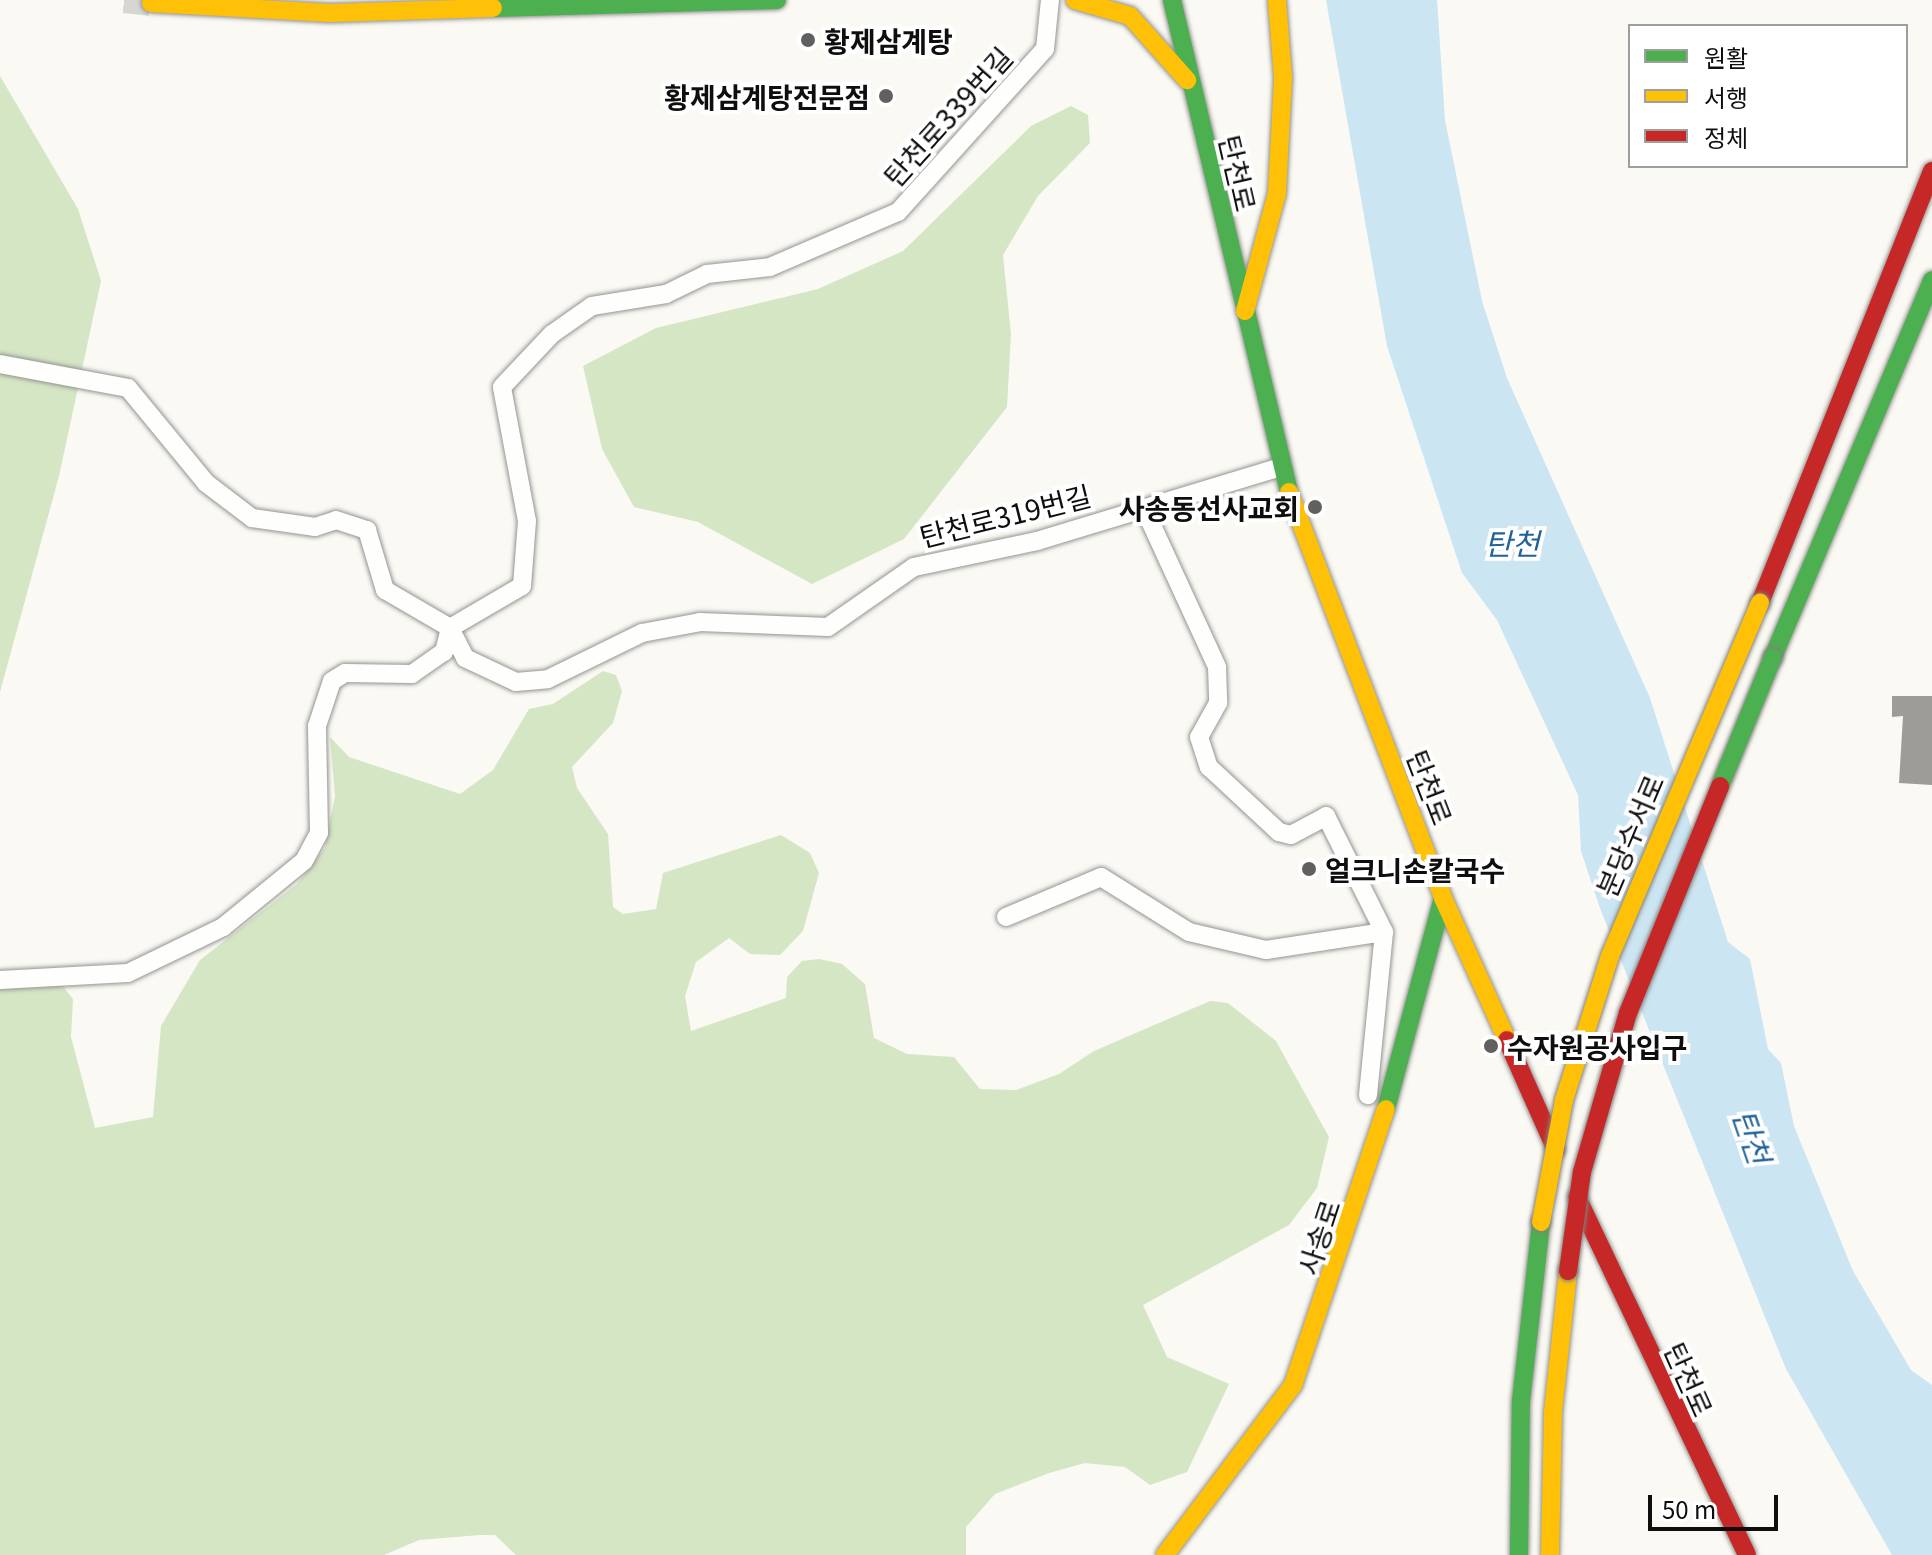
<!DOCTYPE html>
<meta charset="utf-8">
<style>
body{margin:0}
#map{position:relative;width:1932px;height:1555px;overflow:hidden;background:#faf9f4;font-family:Georgia,"Noto Sans KR",serif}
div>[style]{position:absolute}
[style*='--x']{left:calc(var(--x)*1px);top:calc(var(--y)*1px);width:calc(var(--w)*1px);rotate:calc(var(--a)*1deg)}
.forest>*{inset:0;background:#d5e6c4}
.water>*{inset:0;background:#cce5f3}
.building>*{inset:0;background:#9e9c99}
.secondary-tunnel>*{height:26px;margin-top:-13px;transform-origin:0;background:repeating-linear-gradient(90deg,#d7d6d2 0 26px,transparent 0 39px)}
.roads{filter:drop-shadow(0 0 2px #949492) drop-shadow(0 0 2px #949492)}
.street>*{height:18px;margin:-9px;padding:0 9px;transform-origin:9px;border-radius:9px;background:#fefefd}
.fast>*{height:18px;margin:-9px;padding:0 9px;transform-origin:9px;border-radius:9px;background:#4caf50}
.slow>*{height:18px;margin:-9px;padding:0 9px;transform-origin:9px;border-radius:9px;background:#ffc107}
.jam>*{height:18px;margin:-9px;padding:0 9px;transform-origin:9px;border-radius:9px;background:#c62828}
.bridges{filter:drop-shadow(0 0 2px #82817f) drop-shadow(0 0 2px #82817f)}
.fast-bridge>*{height:18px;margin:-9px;padding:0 9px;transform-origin:9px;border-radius:9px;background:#4caf50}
.slow-bridge>*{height:18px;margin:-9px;padding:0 9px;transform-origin:9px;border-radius:9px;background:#ffc107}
.jam-bridge>*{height:18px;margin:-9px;padding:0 9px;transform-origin:9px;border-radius:9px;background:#c62828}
.dots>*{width:22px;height:22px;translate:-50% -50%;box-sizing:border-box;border:4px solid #fff;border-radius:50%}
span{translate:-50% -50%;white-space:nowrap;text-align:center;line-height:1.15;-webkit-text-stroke:8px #fff;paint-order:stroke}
.poi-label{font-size:28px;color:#0e0e0e;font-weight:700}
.left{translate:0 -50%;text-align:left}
.right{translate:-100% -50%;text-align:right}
.street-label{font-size:28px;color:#0e0e0e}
.water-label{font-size:30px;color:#206397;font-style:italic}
.legend{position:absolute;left:1628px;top:24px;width:280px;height:144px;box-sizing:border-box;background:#fff;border:2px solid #9f9f9f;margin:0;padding:10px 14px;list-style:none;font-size:24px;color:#0e0e0e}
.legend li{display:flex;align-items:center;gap:16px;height:40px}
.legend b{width:40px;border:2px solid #9f9f9f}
.scale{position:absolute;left:1648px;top:1495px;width:130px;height:36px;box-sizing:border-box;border:4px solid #0e0e0e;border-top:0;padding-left:10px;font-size:24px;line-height:28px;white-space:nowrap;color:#0e0e0e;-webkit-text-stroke:6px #fff;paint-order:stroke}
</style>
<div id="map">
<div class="forest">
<i style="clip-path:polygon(0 76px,78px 209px,101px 281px,59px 476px,0 692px)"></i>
<i style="clip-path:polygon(1071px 106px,1088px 115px,1090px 143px,1038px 196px,1003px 255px,1011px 334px,1007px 407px,904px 539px,812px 584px,698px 522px,634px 507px,602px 449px,583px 366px,656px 328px,818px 289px,903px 251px,1031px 126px)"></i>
<i style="clip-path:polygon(603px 671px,616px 675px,622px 691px,613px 723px,572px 767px,577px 788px,608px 834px,613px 907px,623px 914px,656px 909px,663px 873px,781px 835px,810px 853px,819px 873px,803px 931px,780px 955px,750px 954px,729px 938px,696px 962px,685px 996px,691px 1031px,786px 998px,787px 977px,802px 961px,819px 959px,842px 964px,865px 984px,874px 1038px,907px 1054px,954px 1057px,980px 1089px,1016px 1090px,1059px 1074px,1094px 1051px,1210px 1001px,1228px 1003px,1276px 1041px,1329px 1137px,1317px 1188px,1289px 1225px,1143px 1305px,1167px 1357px,1229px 1384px,1187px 1472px,1150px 1485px,1125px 1467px,1085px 1463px,1049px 1473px,995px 1494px,966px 1527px,966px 1555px,516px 1555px,495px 1535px,480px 1535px,419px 1540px,384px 1555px,0 1555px,0 990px,62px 985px,73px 999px,71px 1037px,95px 1128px,153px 1117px,161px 1026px,200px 960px,297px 884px,325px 848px,335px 796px,330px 737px,349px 757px,460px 794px,493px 770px,529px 709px,553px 704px)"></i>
</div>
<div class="water">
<i style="clip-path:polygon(1326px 0,1437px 0,1445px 120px,1482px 301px,1507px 378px,1650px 698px,1728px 942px,1750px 959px,1768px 1049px,1781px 1063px,1794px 1126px,1853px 1271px,1911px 1370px,1932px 1385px,1932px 1555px,1892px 1555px,1786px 1369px,1601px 911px,1581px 851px,1578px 795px,1497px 620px,1462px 573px,1387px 346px)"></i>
</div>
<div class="building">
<i style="clip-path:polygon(1892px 696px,1932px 696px,1932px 785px,1899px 783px,1903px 716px,1892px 717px)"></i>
</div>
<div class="secondary-tunnel">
<i style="--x:124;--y:0;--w:27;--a:6"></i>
</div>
<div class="roads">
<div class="street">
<i style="--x:0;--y:364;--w:130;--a:10.6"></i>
<i style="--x:128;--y:388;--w:123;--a:50.6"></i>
<i style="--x:206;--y:483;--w:58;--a:37.3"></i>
<i style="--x:252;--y:518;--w:64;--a:8.1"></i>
<i style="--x:315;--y:527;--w:22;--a:-18"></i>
<i style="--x:336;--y:520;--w:33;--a:18"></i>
<i style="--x:367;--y:530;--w:63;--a:73.3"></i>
<i style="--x:385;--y:590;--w:75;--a:30.3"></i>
<i style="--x:450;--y:628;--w:34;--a:63"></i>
<i style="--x:465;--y:658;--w:56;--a:25.2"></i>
<i style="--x:516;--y:682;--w:32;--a:-5"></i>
<i style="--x:548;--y:679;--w:105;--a:-26.1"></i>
<i style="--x:642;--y:633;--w:59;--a:-10.7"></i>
<i style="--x:700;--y:622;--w:128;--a:2.2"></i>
<i style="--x:828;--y:627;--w:105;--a:-34.9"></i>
<i style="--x:914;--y:567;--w:126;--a:-11.9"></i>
<i style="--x:1037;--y:541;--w:254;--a:-16.9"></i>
<i style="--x:1144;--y:508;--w:175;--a:65.3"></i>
<i style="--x:1217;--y:667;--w:36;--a:88"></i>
<i style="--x:1218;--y:703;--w:39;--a:119"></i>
<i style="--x:1199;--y:737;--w:32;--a:72"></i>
<i style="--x:1209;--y:767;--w:96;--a:42.9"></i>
<i style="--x:1279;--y:832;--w:12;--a:14"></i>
<i style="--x:1291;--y:835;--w:40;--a:-28"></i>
<i style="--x:1326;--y:816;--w:130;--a:63.4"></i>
<i style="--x:1384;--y:932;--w:164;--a:95.6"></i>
<i style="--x:1006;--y:917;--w:103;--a:-22.8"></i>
<i style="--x:1101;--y:877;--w:104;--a:32"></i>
<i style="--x:1189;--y:932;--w:79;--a:13.2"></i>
<i style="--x:1266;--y:950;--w:119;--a:-8.7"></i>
<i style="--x:0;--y:980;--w:128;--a:-3.1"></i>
<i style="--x:128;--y:973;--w:106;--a:-25.8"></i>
<i style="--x:223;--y:927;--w:104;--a:-39.2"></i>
<i style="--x:304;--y:861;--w:32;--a:-62"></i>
<i style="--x:319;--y:833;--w:107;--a:-91.1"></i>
<i style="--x:317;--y:726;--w:47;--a:-71.6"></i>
<i style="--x:332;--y:681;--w:15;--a:-32"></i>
<i style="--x:345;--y:673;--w:67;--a:0.9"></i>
<i style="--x:412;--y:674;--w:39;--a:-35"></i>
<i style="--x:444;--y:652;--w:25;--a:-76"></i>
<i style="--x:450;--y:628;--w:83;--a:-30.3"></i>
<i style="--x:522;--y:586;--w:65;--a:-85.6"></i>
<i style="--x:527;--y:521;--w:136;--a:-100.6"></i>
<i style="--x:502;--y:387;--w:73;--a:-46.7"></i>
<i style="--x:552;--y:334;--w:49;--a:-35"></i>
<i style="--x:592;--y:306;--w:75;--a:-9.2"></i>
<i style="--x:666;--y:294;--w:46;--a:-26"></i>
<i style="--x:707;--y:274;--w:63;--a:-6.3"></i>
<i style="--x:770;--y:267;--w:139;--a:-23.3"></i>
<i style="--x:898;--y:212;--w:219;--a:-48"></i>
<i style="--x:1045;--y:49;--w:49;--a:-84.2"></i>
</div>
<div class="fast">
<i style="--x:1172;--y:0;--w:506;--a:76.62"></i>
<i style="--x:493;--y:8;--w:284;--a:-1.6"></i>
<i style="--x:1773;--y:657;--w:409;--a:-67.1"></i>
<i style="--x:1386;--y:1109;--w:219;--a:-74.9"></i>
<i style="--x:1519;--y:1555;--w:154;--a:-89.3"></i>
<i style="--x:1521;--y:1401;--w:180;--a:-83.6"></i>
</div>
<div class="slow">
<i style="--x:1075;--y:0;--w:57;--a:16.2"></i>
<i style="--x:1130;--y:16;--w:86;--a:48.3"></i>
<i style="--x:151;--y:3;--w:179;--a:3.2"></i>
<i style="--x:330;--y:13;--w:163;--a:-1.8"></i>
<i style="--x:1245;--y:311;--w:122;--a:-74.8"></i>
<i style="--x:1277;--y:193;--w:116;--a:-87"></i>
<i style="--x:1283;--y:77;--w:77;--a:-94.5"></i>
<i style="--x:1289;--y:492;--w:434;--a:69.2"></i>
<i style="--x:1443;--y:898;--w:156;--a:65.7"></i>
<i style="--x:1165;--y:1555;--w:213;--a:-53"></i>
<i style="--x:1293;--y:1385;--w:291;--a:-71.4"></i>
<i style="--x:1550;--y:1555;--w:143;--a:-88.8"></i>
<i style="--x:1553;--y:1412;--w:142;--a:-83.9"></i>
</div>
<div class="jam">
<i style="--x:1760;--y:603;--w:465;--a:-68.3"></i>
<i style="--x:1507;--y:1040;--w:120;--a:66"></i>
<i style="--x:1577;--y:1197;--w:396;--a:64.6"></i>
</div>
</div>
<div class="bridges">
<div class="fast-bridge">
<i style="--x:1720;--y:786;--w:139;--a:-67.7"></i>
</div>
<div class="slow-bridge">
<i style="--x:1541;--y:1222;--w:124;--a:-79.3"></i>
<i style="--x:1564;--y:1100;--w:151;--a:-72.3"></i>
<i style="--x:1610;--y:956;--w:384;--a:-67"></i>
</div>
<div class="jam-bridge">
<i style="--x:1568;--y:1271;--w:100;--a:-82"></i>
<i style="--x:1582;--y:1172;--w:166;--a:-73.9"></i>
<i style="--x:1628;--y:1013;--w:245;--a:-67.9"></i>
</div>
</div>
<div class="dots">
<i style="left:808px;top:40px;background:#61605e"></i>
<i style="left:886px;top:96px;background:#61605e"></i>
<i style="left:1315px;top:507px;background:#61605e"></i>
<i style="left:1309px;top:869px;background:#61605e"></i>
<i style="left:1491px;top:1046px;background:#61605e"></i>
</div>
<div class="poi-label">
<span class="left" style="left:824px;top:40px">황제삼계탕</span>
<span class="right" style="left:870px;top:96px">황제삼계탕전문점</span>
<span class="right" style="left:1299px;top:507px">사송동선사교회</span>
<span class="left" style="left:1325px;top:869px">얼크니손칼국수</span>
<span class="left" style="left:1507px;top:1046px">수자원공사입구</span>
</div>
<div class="street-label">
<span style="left:947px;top:116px;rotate:-48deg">탄천로339번길</span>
<span style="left:1239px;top:173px;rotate:77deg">탄천로</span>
<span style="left:1005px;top:515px;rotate:-14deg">탄천로319번길</span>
<span style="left:1431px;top:787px;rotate:69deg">탄천로</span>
<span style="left:1629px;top:835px;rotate:-67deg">분당수서로</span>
<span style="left:1318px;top:1237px;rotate:-72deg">사송로</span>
<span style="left:1690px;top:1379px;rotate:66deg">탄천로</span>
</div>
<div class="water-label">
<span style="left:1512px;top:542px">탄천</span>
<span style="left:1753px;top:1136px;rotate:71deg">탄천</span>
</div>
<ul class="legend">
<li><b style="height:10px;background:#4caf50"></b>원활</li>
<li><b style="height:10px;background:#ffc107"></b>서행</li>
<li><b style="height:10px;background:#c62828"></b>정체</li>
</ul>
<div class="scale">50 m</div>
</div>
